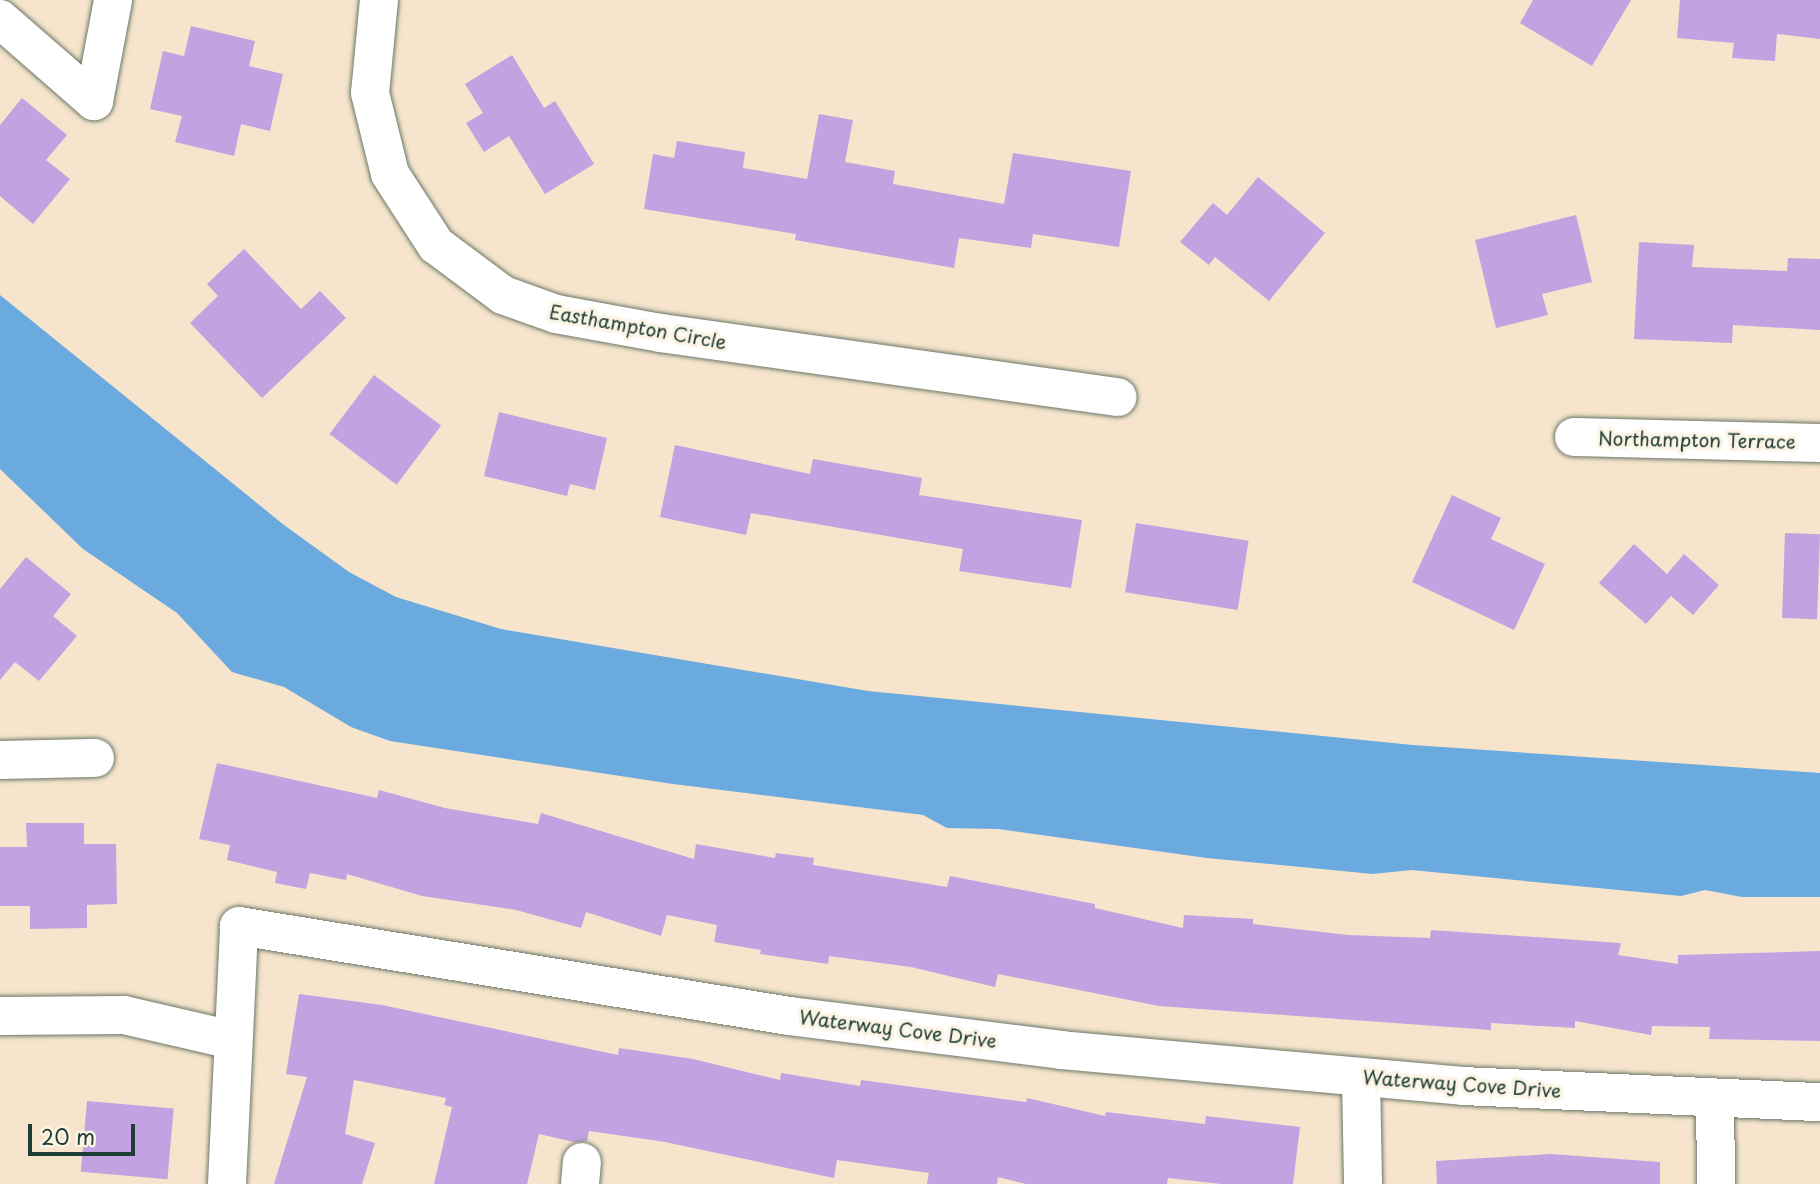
<!DOCTYPE html>
<style>
body{margin:0}
#map{position:relative;width:1820px;height:1184px;overflow:hidden;background:#f6e5cc;font-family:"Playpen Sans",sans-serif}
div>[style]{position:absolute}
[style*='--x']{left:calc(var(--x)*1px);top:calc(var(--y)*1px);width:calc(var(--w)*1px);rotate:calc(var(--a)*1deg)}
.water>*{inset:0;background:#6aaade}
.building>*{inset:0;background:#c2a2e1;transform-origin:0 0}
.roads{filter:drop-shadow(0 0 2px #6a7869) drop-shadow(0 0 2px #6a7869)}
.minor>*{height:38px;margin:-19px;padding:0 19px;transform-origin:19px;border-radius:19px;background:#fff}
span{translate:-50% -50%;white-space:nowrap;text-align:center;line-height:1.15;-webkit-text-stroke:7px #fcf5e5;paint-order:stroke}
.street-label{font-size:19px;color:#1f3d34}
.scale{position:absolute;left:28px;top:1124px;width:107px;height:32px;box-sizing:border-box;border:4px solid #1f3d34;border-top:0;padding-left:9px;font-size:21px;line-height:24px;white-space:nowrap;color:#1f3d34;-webkit-text-stroke:5px #fcf5e5;paint-order:stroke}
</style>
<div id="map">
<div class="water">
<i style="clip-path:polygon(0 295px,284px 525px,349px 572px,396px 597px,501px 629px,868px 691px,1413px 745px,1820px 773px,1820px 897px,1742px 897px,1705px 890px,1681px 896px,1411px 870px,1373px 874px,1207px 858px,998px 829px,947px 828px,923px 815px,673px 784px,390px 741px,351px 727px,284px 687px,232px 672px,177px 613px,83px 549px,0 469px)"></i>
</div>
<div class="building">
<i style="clip-path:polygon(1533px 0,1631px 0,1592px 66px,1520px 23px)"></i>
<i style="clip-path:polygon(1680px 0,1820px 0,1820px 39px,1777px 34px,1775px 61px,1732px 58px,1734px 43px,1677px 38px)"></i>
<i style="clip-path:polygon(191px 26px,255px 41px,249px 66px,283px 74px,270px 131px,241px 124px,234px 156px,175px 142px,182px 116px,150px 109px,163px 51px,184px 56px)"></i>
<i style="clip-path:polygon(512px 55px,544px 108px,555px 101px,594px 164px,545px 194px,509px 136px,484px 152px,466px 123px,483px 113px,465px 84px)"></i>
<i style="clip-path:polygon(22px 98px,67px 135px,46px 160px,70px 179px,33px 224px,0 196px,0 125px)"></i>
<i style="clip-path:polygon(819px 114px,853px 120px,845px 162px,895px 171px,893px 184px,1004px 204px,1013px 153px,1131px 171px,1119px 247px,1033px 234px,1031px 248px,959px 238px,954px 268px,795px 240px,796px 234px,644px 209px,653px 154px,674px 158px,677px 141px,745px 152px,743px 168px,807px 179px)"></i>
<i style="clip-path:polygon(1258px 177px,1325px 233px,1269px 301px,1215px 257px,1209px 265px,1180px 242px,1213px 203px,1227px 215px)"></i>
<i style="clip-path:polygon(1576px 215px,1592px 282px,1542px 294px,1548px 315px,1496px 328px,1475px 240px)"></i>
<i style="clip-path:polygon(1639px 242px,1694px 245px,1692px 267px,1787px 271px,1788px 258px,1820px 259px,1820px 330px,1733px 325px,1732px 343px,1634px 339px)"></i>
<i style="clip-path:polygon(244px 249px,301px 309px,320px 291px,346px 318px,262px 398px,190px 323px,218px 296px,207px 284px)"></i>
<i style="left:374px;top:375px;width:84px;height:74px;rotate:37deg"></i>
<i style="clip-path:polygon(499px 412px,607px 438px,595px 490px,570px 484px,567px 496px,484px 476px)"></i>
<i style="clip-path:polygon(675px 445px,810px 474px,813px 459px,922px 478px,919px 495px,1082px 520px,1071px 588px,959px 571px,963px 549px,751px 513px,746px 535px,660px 517px)"></i>
<i style="clip-path:polygon(1452px 495px,1501px 518px,1491px 539px,1545px 564px,1514px 630px,1412px 582px)"></i>
<i style="left:1136px;top:523px;width:114px;height:70px;rotate:9deg"></i>
<i style="left:1785px;top:533px;width:35px;height:85px;rotate:2deg"></i>
<i style="clip-path:polygon(1634px 544px,1667px 574px,1684px 554px,1719px 585px,1693px 615px,1671px 596px,1646px 624px,1599px 583px)"></i>
<i style="clip-path:polygon(26px 557px,71px 594px,53px 616px,77px 636px,39px 681px,15px 662px,0 680px,0 589px)"></i>
<i style="clip-path:polygon(217px 763px,377px 798px,379px 790px,445px 808px,538px 824px,541px 813px,694px 859px,696px 844px,775px 858px,776px 853px,814px 858px,813px 865px,947px 887px,950px 876px,1095px 904px,1095px 908px,1183px 928px,1184px 915px,1253px 919px,1253px 924px,1348px 935px,1430px 938px,1431px 930px,1621px 943px,1618px 955px,1678px 964px,1678px 955px,1820px 951px,1820px 1041px,1709px 1039px,1710px 1027px,1652px 1026px,1651px 1035px,1575px 1021px,1575px 1028px,1491px 1023px,1491px 1030px,1159px 1006px,998px 974px,995px 987px,911px 967px,829px 956px,828px 964px,760px 954px,761px 950px,714px 942px,717px 925px,667px 915px,661px 936px,586px 912px,581px 928px,516px 910px,422px 896px,347px 874px,346px 880px,310px 873px,306px 889px,275px 883px,277px 872px,227px 860px,230px 845px,199px 839px)"></i>
<i style="clip-path:polygon(26px 823px,84px 823px,84px 844px,116px 844px,117px 904px,87px 905px,87px 928px,30px 929px,30px 906px,0 906px,0 847px,27px 847px)"></i>
<i style="clip-path:polygon(299px 994px,382px 1005px,618px 1055px,619px 1048px,693px 1059px,780px 1080px,781px 1073px,860px 1086px,861px 1080px,1026px 1102px,1027px 1098px,1105px 1116px,1106px 1112px,1205px 1124px,1206px 1116px,1300px 1127px,1293px 1184px,1221px 1184px,1168px 1178px,1167px 1184px,1026px 1184px,998px 1177px,997px 1184px,927px 1184px,929px 1173px,837px 1160px,834px 1178px,665px 1142px,589px 1131px,587px 1141px,574px 1142px,539px 1134px,527px 1184px,434px 1184px,452px 1107px,444px 1105px,446px 1098px,354px 1080px,345px 1134px,375px 1143px,362px 1184px,274px 1184px,307px 1077px,286px 1074px)"></i>
<i style="left:87px;top:1101px;width:87px;height:71px;rotate:5deg"></i>
<i style="clip-path:polygon(1551px 1154px,1660px 1162px,1660px 1184px,1437px 1184px,1436px 1161px)"></i>
</div>
<div class="roads">
<div class="minor">
<i style="--x:379;--y:0;--w:93;--a:95.5"></i>
<i style="--x:370;--y:93;--w:83;--a:76.1"></i>
<i style="--x:390;--y:174;--w:85;--a:57.1"></i>
<i style="--x:436;--y:245;--w:84;--a:36.7"></i>
<i style="--x:503;--y:295;--w:56;--a:19.7"></i>
<i style="--x:556;--y:314;--w:107;--a:10.3"></i>
<i style="--x:661;--y:333;--w:461;--a:8"></i>
<i style="--x:0;--y:19;--w:125;--a:41.1"></i>
<i style="--x:94;--y:101;--w:103;--a:-79.3"></i>
<i style="--x:1574;--y:437;--w:246;--a:1.4"></i>
<i style="--x:0;--y:760;--w:95;--a:-1.2"></i>
<i style="--x:0;--y:1016;--w:124;--a:-0.5"></i>
<i style="--x:124;--y:1015;--w:111;--a:13"></i>
<i style="--x:1361;--y:1078;--w:106;--a:88.9"></i>
<i style="--x:1715;--y:1098;--w:86;--a:89.3"></i>
<i style="--x:227;--y:1184;--w:258;--a:-87.3"></i>
<i style="--x:239;--y:926;--w:557;--a:9.29"></i>
<i style="--x:789;--y:1016;--w:274;--a:7.1"></i>
<i style="--x:1061;--y:1050;--w:404;--a:5.1"></i>
<i style="--x:1463;--y:1086;--w:357;--a:2.6"></i>
<i style="--x:580;--y:1184;--w:22;--a:-85"></i>
</div>
</div>
<div class="street-label">
<span style="left:638px;top:327px;rotate:10deg">Easthampton Circle</span>
<span style="left:1697px;top:440px;rotate:1deg">Northampton Terrace</span>
<span style="left:898px;top:1029px;rotate:7deg">Waterway Cove Drive</span>
<span style="left:1462px;top:1084px;rotate:4deg">Waterway Cove Drive</span>
</div>
<div class="scale">20 m</div>
</div>
